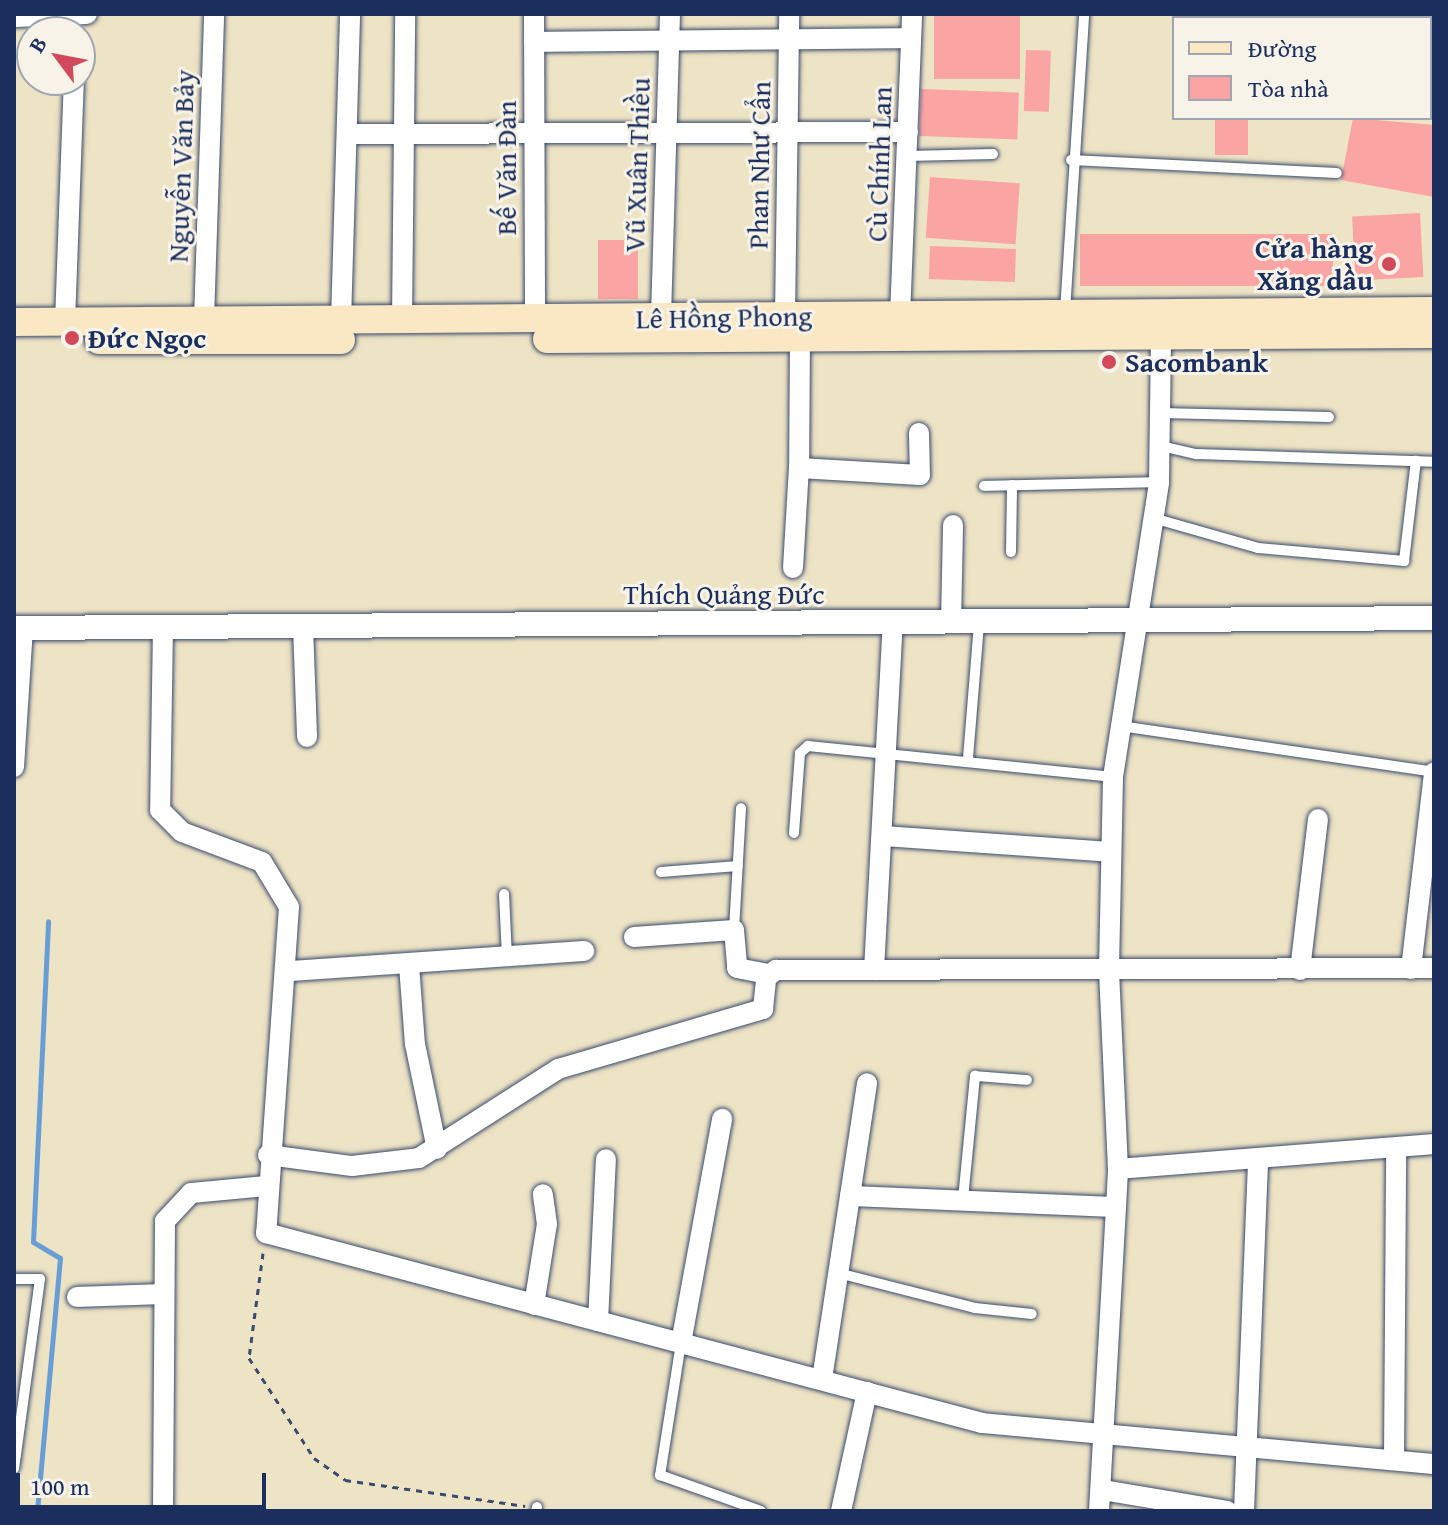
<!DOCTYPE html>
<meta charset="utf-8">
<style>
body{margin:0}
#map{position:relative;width:1448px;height:1525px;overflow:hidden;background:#ede3c5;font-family:"Gentium Book Plus",serif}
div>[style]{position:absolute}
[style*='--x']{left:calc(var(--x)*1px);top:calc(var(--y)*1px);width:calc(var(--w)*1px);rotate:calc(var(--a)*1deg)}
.stream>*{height:5px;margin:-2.5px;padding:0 2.5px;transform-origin:2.5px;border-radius:2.5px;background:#689ed5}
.building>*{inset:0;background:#fba4a4;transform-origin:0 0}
.path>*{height:3px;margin-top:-1.5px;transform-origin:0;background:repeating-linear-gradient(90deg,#3a4a6d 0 6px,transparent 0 12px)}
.roads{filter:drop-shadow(0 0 2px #3a4a6d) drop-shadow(0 0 2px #3a4a6d)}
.service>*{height:10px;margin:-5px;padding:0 5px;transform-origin:5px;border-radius:5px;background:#fff}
.minor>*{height:20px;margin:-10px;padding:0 10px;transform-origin:10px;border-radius:10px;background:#fff}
.tertiary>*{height:24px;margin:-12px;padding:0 12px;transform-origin:12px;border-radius:12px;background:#fff}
.secondary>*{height:28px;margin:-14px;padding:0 14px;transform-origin:14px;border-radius:14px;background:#fae7c3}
.dots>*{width:22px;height:22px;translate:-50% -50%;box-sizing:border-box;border:4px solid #f7f3e8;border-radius:50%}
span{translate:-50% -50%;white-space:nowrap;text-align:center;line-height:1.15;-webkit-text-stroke:6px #f7f3e8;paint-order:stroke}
.street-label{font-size:28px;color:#1b2f5e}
.poi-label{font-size:28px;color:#1b2f5e;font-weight:700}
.right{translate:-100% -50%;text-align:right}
.left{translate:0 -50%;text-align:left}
.frame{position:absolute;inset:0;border:16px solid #1b2f5e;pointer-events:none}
.legend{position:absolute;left:1172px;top:16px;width:260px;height:104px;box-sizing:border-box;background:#f7f3e8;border:2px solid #9fa5b1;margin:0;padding:10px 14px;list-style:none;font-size:24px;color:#1b2f5e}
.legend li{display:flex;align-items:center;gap:16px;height:40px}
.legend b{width:40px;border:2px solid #9fa5b1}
.north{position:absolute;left:16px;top:16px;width:80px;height:80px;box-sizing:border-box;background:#f7f3e8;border:2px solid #9fa5b1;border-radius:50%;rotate:302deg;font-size:22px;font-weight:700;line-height:32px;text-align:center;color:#1b2f5e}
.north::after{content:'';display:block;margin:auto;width:28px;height:36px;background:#d1495b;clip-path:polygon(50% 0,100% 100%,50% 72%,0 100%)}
.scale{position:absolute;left:16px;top:1473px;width:250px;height:36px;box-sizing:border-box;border:4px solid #1b2f5e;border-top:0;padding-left:10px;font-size:24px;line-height:28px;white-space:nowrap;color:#1b2f5e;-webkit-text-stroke:6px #f7f3e8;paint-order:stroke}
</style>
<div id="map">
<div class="stream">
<i style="--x:37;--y:1511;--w:254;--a:-84.8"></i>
<i style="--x:60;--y:1258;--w:31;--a:-149"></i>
<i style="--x:33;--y:1242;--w:321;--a:-87.3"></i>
</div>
<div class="building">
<i style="left:934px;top:14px;width:86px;height:65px"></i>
<i style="left:1026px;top:50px;width:25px;height:61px;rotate:2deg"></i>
<i style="left:921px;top:89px;width:98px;height:47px;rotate:2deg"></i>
<i style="left:1215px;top:118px;width:33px;height:37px"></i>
<i style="clip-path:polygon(1353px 118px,1434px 125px,1434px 197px,1341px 180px)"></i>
<i style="left:930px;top:177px;width:90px;height:61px;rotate:4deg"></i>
<i style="left:1420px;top:213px;width:64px;height:68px;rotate:87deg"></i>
<i style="left:1080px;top:234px;width:253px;height:52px"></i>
<i style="left:598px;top:240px;width:40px;height:59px"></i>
<i style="left:930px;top:246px;width:86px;height:33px;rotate:2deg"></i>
</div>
<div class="path">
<i style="--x:263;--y:1253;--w:106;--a:97.6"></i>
<i style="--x:249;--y:1358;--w:119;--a:57"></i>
<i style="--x:314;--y:1458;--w:38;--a:35"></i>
<i style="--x:345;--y:1480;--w:182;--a:8.2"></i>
</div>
<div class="roads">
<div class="service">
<i style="--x:907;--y:156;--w:86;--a:-1.3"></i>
<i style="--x:1071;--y:160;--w:266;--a:2.8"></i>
<i style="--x:1065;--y:311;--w:298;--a:-86.3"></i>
<i style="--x:1161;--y:413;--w:168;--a:1.4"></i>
<i style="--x:1161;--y:446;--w:37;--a:13"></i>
<i style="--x:1197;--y:454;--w:237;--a:1.9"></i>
<i style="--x:984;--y:486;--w:175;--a:-1.3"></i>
<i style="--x:1153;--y:518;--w:109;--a:15.9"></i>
<i style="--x:1258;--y:548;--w:147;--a:5.1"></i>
<i style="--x:1404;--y:561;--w:101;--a:-83.2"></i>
<i style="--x:1011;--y:552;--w:67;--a:-89.1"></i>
<i style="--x:1120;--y:726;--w:317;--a:8.3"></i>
<i style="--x:968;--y:758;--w:134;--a:-85.3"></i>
<i style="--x:794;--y:833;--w:80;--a:-85.7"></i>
<i style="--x:800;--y:753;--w:11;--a:-41"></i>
<i style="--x:808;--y:746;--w:307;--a:5.8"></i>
<i style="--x:661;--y:872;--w:77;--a:-4.5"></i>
<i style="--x:504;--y:894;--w:63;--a:87.3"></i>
<i style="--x:734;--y:930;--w:122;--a:-86.7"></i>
<i style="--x:963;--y:1199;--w:124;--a:-84.4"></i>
<i style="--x:975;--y:1076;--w:52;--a:4.4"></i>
<i style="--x:838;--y:1273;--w:141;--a:14.3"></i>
<i style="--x:975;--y:1308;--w:57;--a:6"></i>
<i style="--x:14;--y:1279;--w:26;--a:0"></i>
<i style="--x:40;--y:1279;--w:191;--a:97.8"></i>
<i style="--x:681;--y:1343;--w:134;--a:99"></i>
<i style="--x:660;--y:1475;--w:107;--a:19.6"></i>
<i style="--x:536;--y:1511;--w:4;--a:-76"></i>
</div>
<div class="minor">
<i style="--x:534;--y:14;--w:307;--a:89.8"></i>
<i style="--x:14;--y:17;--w:73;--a:-2.4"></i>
<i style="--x:534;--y:42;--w:377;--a:-0.6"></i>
<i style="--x:347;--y:134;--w:561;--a:-0.2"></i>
<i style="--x:785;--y:316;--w:302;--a:-89.2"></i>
<i style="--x:900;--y:316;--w:302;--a:-87.7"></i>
<i style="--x:661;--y:317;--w:303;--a:-88.3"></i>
<i style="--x:204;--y:320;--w:306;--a:-88.1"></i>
<i style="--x:402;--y:320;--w:306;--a:-89.4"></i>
<i style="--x:341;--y:321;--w:307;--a:-88.3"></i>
<i style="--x:65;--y:322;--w:242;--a:-87.9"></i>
<i style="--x:800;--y:339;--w:129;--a:90.4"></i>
<i style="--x:799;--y:468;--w:121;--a:3.3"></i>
<i style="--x:920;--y:475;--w:42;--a:-91.4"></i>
<i style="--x:793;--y:568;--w:100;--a:-86.6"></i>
<i style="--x:951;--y:623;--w:98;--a:-88.8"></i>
<i style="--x:303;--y:626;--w:111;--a:87.9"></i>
<i style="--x:163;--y:627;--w:183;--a:90.9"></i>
<i style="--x:160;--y:810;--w:31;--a:45"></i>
<i style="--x:182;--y:832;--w:85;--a:20.6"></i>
<i style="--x:262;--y:862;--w:52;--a:59"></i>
<i style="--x:289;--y:907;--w:327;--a:94"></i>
<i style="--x:266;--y:1233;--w:741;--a:14.86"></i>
<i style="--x:982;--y:1423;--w:454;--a:5.2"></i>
<i style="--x:14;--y:767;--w:139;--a:-86.3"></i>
<i style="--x:883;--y:836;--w:228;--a:4"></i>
<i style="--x:634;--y:937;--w:100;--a:-4"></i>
<i style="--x:734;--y:930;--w:38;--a:85"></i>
<i style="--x:737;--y:968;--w:32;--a:11"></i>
<i style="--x:409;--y:965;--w:79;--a:85.7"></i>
<i style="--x:415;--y:1044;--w:107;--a:78.2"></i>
<i style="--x:1411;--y:969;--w:198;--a:-83.3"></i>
<i style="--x:874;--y:970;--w:348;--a:-86.9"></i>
<i style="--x:1300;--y:970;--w:152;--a:-83.2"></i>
<i style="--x:290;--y:971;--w:295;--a:-3.9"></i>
<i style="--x:268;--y:1155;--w:85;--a:7.5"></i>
<i style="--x:352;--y:1166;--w:67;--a:-6.8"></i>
<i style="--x:419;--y:1158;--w:165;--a:-32.6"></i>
<i style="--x:558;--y:1069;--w:214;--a:-16.3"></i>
<i style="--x:763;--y:1009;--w:31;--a:-84"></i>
<i style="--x:766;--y:978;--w:13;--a:-39"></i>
<i style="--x:776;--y:970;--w:658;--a:-0.17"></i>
<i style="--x:1118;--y:1169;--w:317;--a:-4.5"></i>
<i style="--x:850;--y:1196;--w:114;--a:-81.4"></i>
<i style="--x:77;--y:1297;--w:85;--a:-2"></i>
<i style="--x:534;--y:1305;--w:82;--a:-80.9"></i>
<i style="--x:547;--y:1224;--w:30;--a:-98"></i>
<i style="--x:598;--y:1321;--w:162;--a:-87.2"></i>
<i style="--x:681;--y:1343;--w:228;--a:-79.6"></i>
<i style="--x:822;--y:1379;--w:185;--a:-81.3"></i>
<i style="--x:850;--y:1196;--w:266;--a:2.4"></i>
<i style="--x:1394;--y:1460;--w:312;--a:-89.6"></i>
<i style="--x:1103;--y:1490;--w:126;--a:9.6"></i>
<i style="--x:163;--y:1511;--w:290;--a:-89.6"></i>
<i style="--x:165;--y:1221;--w:38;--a:-47"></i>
<i style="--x:191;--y:1193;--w:76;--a:-5.3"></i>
<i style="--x:841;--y:1511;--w:122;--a:-77.7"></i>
<i style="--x:1099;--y:1511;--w:343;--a:-86.8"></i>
<i style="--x:1118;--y:1169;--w:200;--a:-92.6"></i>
<i style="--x:1109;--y:969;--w:192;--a:-88.8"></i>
<i style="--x:1113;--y:777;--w:299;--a:-81.1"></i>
<i style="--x:1159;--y:482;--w:147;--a:-89.2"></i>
<i style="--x:1244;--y:1511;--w:349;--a:-87.7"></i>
</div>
<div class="tertiary">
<i style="--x:14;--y:628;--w:1420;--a:-0.4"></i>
</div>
<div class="secondary">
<i style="--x:14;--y:322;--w:1420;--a:-0.44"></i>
<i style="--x:547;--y:339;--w:887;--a:-0.32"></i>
<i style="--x:99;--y:340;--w:242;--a:0"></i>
</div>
</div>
<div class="dots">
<i style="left:1389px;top:264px;background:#d1495b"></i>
<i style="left:72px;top:338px;background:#d1495b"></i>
<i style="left:1109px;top:362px;background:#d1495b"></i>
</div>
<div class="street-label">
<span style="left:879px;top:164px;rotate:-88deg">Cù Chính Lan</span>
<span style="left:637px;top:165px;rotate:-88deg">Vũ Xuân Thiều</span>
<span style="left:759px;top:165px;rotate:-89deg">Phan Như Cẩn</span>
<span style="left:181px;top:166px;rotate:-88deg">Nguyễn Văn Bảy</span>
<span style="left:506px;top:168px;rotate:-90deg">Bế Văn Đàn</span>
<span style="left:724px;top:317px;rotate:-1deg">Lê Hồng Phong</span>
<span style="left:724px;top:594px">Thích Quảng Đức</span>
</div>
<div class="poi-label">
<span class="right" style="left:1373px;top:264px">Cửa hàng<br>Xăng dầu</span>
<span class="left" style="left:88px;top:338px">Đức Ngọc</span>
<span class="left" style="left:1125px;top:362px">Sacombank</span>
</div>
<div class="frame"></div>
<ul class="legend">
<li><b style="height:10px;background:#fae7c3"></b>Đường</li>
<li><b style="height:22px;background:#fba4a4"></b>Tòa nhà</li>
</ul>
<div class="north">B</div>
<div class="scale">100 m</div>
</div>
